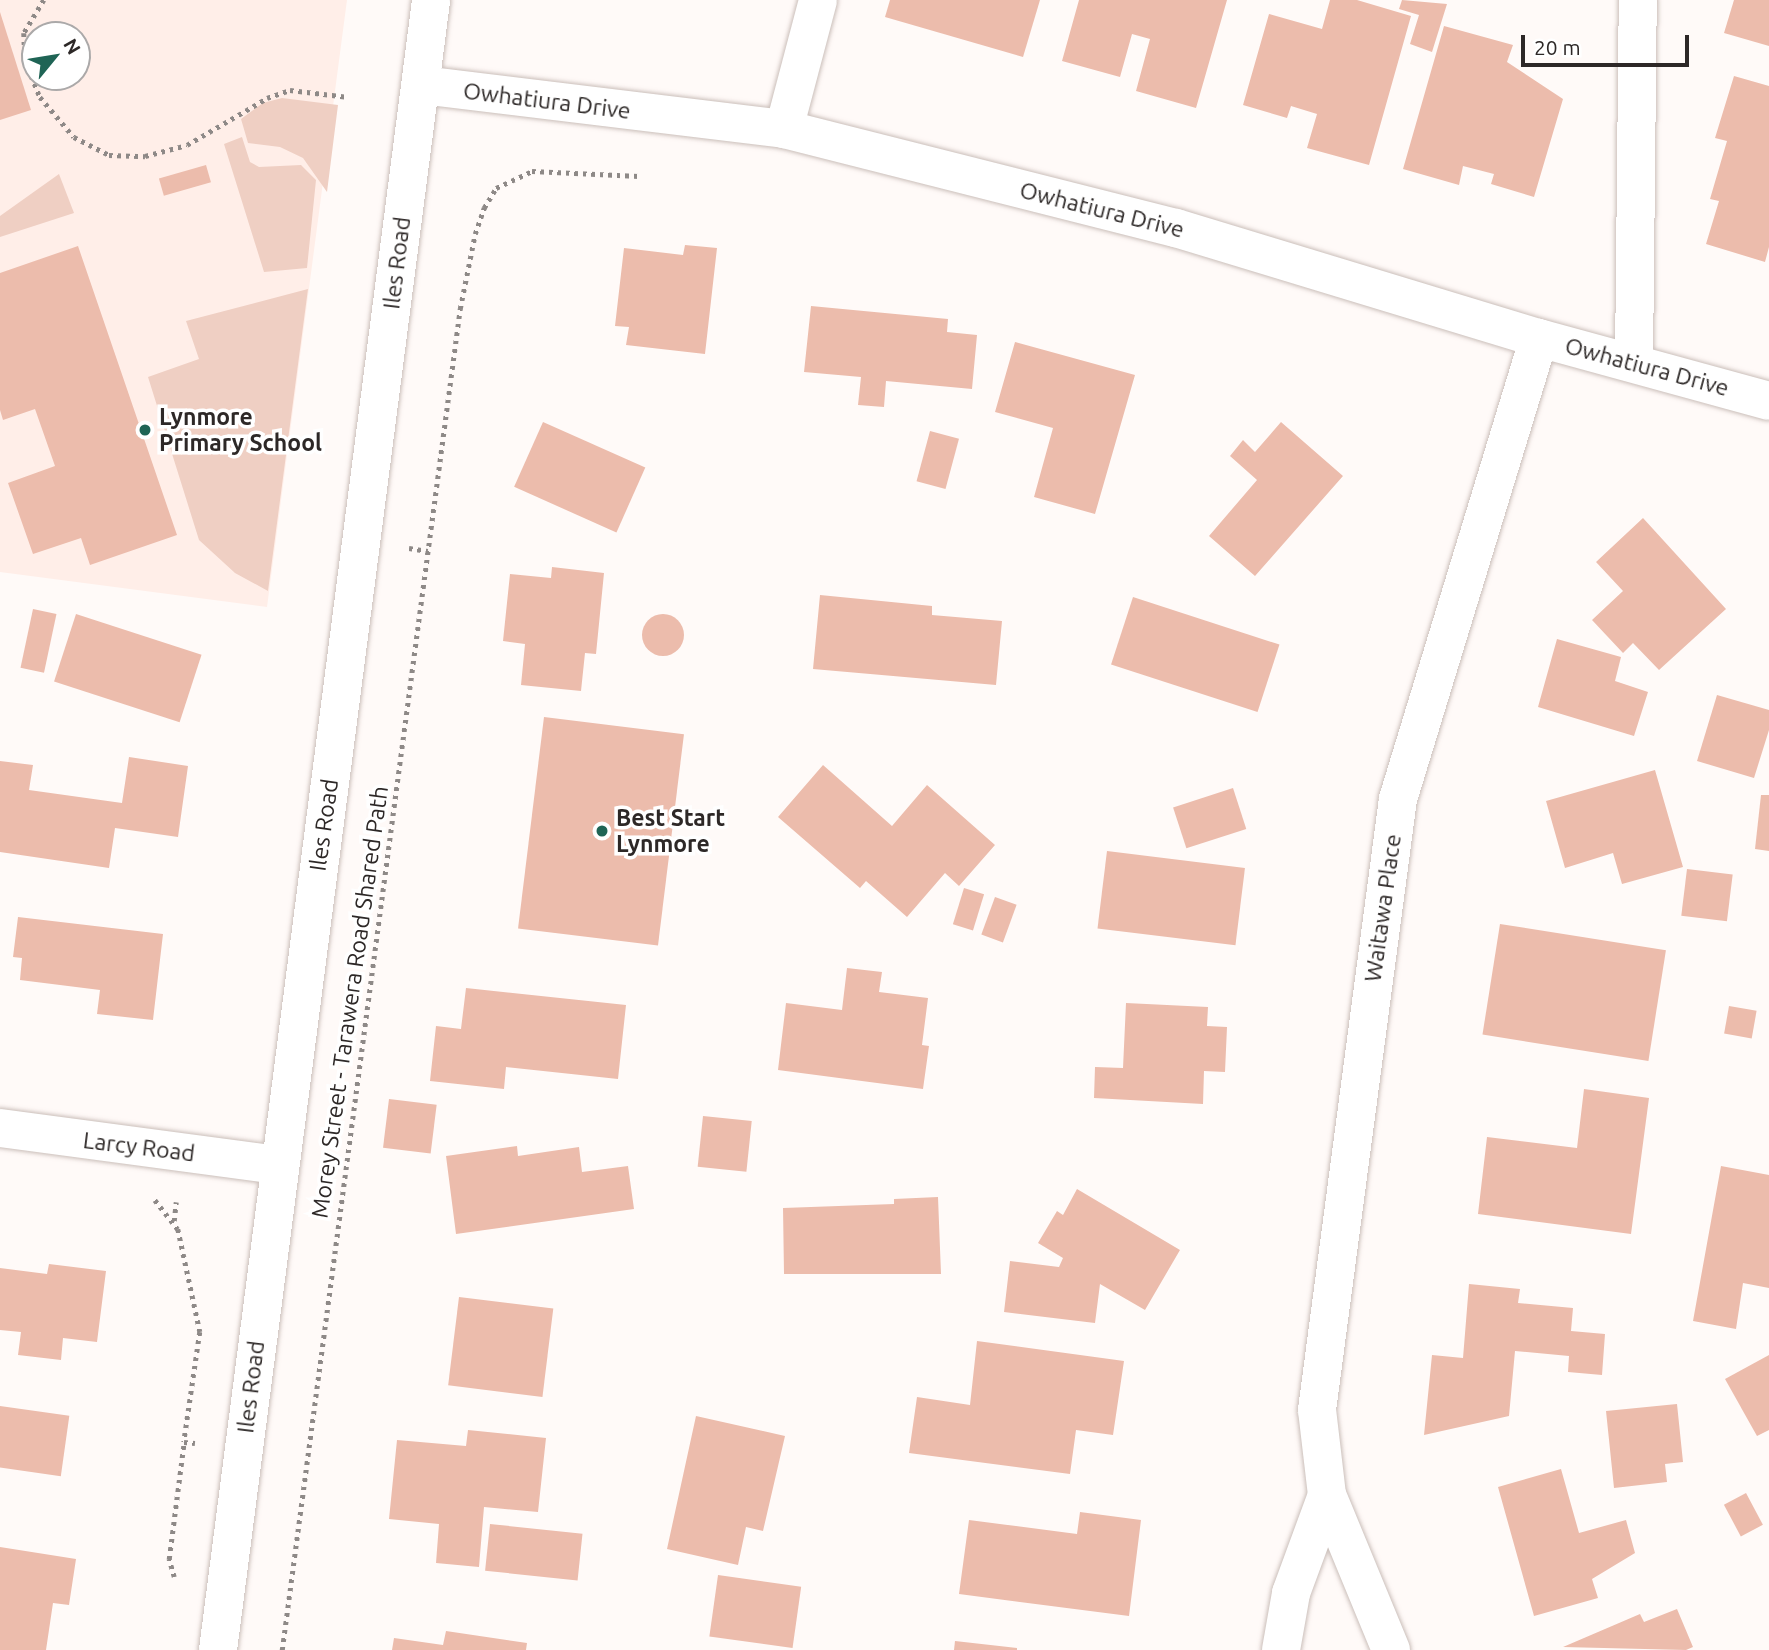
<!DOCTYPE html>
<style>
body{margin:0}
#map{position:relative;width:1769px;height:1650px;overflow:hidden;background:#fffaf8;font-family:Ubuntu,sans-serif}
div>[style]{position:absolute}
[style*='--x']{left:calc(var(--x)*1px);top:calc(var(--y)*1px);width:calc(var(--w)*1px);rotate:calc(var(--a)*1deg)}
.built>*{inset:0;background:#ffeee8}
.green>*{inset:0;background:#efcfc3}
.building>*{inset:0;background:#ecbcac;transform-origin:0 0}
.round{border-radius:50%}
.path>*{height:4.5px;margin-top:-2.25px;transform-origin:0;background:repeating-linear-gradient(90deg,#8e8987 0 3.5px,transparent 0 8.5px)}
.roads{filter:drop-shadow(0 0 2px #cbbfba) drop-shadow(0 0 2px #cbbfba)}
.minor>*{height:38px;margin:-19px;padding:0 19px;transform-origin:19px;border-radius:19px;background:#fff}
.dots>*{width:19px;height:19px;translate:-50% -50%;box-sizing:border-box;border:4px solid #fff;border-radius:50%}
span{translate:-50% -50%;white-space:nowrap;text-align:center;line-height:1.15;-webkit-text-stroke:7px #fff;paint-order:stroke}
.street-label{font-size:23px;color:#2d2827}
.poi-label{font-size:23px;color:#2d2827;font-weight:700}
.left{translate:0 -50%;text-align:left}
.north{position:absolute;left:21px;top:21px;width:70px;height:70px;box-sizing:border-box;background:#fff;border:2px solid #aba9a9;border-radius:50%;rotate:60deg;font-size:19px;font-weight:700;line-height:28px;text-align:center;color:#2d2827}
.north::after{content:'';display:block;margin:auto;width:24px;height:32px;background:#1f6455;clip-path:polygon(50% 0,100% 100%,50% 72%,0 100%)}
.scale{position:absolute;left:1521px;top:35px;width:168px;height:32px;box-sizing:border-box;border:4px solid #2d2827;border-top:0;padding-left:9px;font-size:21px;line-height:24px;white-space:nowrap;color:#2d2827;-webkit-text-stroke:5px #fff;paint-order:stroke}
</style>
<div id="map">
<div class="built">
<i style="clip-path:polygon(evenodd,0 0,347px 0,267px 607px,0 572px,0 0,35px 35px,77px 35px,77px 77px,35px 77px,35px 35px)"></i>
</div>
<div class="green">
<i style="clip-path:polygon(282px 98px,338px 105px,327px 192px,303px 158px,280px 147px,248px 143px,241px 119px,263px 103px)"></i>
<i style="clip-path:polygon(242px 137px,250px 162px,259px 167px,301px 165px,316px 180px,307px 268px,264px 272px,224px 144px)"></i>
<i style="clip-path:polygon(59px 174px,74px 213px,0 237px,0 216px)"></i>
<i style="clip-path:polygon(308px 289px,268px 591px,235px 573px,199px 540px,148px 377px,199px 359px,186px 321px)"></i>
</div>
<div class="building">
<i style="clip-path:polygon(890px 0,1040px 0,1023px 57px,885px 17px)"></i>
<i style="clip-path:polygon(1079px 0,1227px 0,1196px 108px,1136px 91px,1150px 39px,1132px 34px,1120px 77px,1062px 61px)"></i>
<i style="clip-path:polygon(1330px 0,1357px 0,1411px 16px,1369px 165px,1307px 148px,1317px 114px,1291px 106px,1287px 118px,1243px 105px,1269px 14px,1322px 29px)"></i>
<i style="clip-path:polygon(1402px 0,1447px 4px,1432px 52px,1410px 44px,1419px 15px,1399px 9px)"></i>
<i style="clip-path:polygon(1734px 0,1769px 0,1769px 46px,1724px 33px)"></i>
<i style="clip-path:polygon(0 12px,31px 110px,0 120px)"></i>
<i style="clip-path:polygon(1444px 26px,1513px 45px,1507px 62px,1563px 99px,1534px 197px,1491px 184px,1494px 174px,1463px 166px,1459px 185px,1403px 169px)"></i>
<i style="clip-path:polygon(1734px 76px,1769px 86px,1769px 247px,1765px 262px,1706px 244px,1719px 201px,1710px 199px,1727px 141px,1715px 138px)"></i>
<i style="left:206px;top:165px;width:18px;height:49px;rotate:74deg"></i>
<i style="clip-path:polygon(685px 245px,717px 248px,705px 354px,626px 345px,629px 327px,615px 326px,624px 248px,683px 255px)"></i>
<i style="clip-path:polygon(78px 246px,177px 535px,90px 565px,81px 538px,33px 554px,8px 483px,55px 466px,35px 409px,3px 420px,0 410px,0 273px)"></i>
<i style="clip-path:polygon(811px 306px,948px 319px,947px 332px,977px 335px,972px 389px,886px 381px,884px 407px,858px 405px,861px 377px,804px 372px)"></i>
<i style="clip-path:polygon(1015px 342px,1135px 375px,1095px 514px,1034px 497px,1053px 428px,995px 412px)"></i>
<i style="left:543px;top:422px;width:112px;height:71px;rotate:24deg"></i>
<i style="clip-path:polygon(1281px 422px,1343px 476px,1255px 576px,1209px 536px,1257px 480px,1230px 456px,1243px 440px,1255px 452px)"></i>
<i style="left:930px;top:431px;width:30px;height:52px;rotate:15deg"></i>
<i style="clip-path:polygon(1643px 518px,1726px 609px,1659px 670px,1633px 643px,1623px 653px,1592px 620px,1623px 591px,1596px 562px)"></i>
<i style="clip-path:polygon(552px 567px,604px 573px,596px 654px,585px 653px,581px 691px,521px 685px,525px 644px,503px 641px,510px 574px,551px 578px)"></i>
<i style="clip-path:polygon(820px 595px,932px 606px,932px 615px,1002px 621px,996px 685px,813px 669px)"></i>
<i style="left:1133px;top:597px;width:154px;height:71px;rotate:18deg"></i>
<i style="left:33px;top:609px;width:24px;height:60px;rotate:12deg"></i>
<i style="left:76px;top:614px;width:132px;height:71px;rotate:18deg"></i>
<i class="round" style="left:642px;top:614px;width:42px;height:42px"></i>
<i style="clip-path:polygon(1557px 639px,1621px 657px,1615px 681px,1648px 692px,1634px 736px,1538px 707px)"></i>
<i style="clip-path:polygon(1717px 695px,1769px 710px,1769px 730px,1754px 778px,1697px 761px)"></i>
<i style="left:544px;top:717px;width:141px;height:213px;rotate:7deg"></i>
<i style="clip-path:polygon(129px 757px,188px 766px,178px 837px,115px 828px,109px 868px,0 852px,0 761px,33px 765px,29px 790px,122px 803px)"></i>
<i style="clip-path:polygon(823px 765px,892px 826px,927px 785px,995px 845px,959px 886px,945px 873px,907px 917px,866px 881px,860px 888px,778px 817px)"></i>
<i style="clip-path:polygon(1655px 770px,1683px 867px,1622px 884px,1613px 853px,1565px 868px,1546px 801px)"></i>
<i style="left:1233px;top:788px;width:43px;height:63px;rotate:72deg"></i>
<i style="clip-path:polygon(1761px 795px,1769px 795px,1769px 851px,1755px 849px)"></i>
<i style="left:1107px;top:851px;width:139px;height:78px;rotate:7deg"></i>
<i style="left:1687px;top:869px;width:46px;height:47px;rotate:7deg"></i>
<i style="left:964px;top:888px;width:21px;height:38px;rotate:17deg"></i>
<i style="left:995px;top:897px;width:23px;height:40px;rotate:20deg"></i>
<i style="clip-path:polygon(18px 917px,163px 934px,153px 1020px,97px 1014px,100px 990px,20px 980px,22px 958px,13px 957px)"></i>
<i style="left:1500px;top:924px;width:168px;height:112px;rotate:9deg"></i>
<i style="clip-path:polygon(847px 968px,882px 972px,879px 992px,928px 998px,922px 1045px,929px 1046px,923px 1089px,778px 1070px,786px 1003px,842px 1010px)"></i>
<i style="clip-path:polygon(466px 988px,626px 1005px,618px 1079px,506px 1067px,504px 1089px,430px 1081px,436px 1026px,461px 1029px)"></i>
<i style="clip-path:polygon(1126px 1003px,1208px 1007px,1207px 1026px,1227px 1027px,1225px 1072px,1204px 1071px,1203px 1104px,1094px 1098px,1095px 1067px,1123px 1068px)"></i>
<i style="left:1729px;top:1006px;width:28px;height:28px;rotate:10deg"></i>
<i style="clip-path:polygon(1584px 1089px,1649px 1098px,1631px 1234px,1478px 1214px,1487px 1137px,1577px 1148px)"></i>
<i style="left:389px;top:1099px;width:48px;height:49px;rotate:7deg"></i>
<i style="left:703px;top:1116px;width:49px;height:51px;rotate:6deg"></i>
<i style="clip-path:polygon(517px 1146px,518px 1156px,579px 1147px,582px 1172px,628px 1166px,634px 1209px,456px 1234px,446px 1156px)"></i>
<i style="clip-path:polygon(1721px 1166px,1769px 1175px,1769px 1288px,1743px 1283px,1736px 1329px,1693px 1321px)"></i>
<i style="clip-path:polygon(1077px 1189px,1180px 1250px,1145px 1310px,1100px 1284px,1095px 1323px,1004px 1312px,1010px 1261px,1059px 1267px,1063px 1258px,1038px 1243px,1057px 1211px,1063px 1215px)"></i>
<i style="clip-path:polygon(938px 1197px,941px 1274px,784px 1274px,783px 1208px,894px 1204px,894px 1199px)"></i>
<i style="clip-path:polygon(49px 1264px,106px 1271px,97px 1342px,63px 1338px,61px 1360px,18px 1355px,21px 1332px,0 1330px,0 1268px,47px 1274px)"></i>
<i style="clip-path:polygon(1469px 1284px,1520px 1289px,1518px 1303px,1573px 1308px,1571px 1331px,1605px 1334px,1602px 1375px,1568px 1372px,1569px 1356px,1515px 1351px,1509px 1416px,1424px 1435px,1432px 1355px,1463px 1358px)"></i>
<i style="left:459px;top:1297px;width:95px;height:89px;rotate:7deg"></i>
<i style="clip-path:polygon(977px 1341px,1124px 1361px,1113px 1435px,1076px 1430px,1070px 1474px,909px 1453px,917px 1397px,970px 1405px)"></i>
<i style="clip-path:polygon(1769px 1355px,1769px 1430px,1757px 1436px,1725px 1379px)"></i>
<i style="clip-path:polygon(1677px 1404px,1683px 1462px,1665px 1464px,1667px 1482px,1614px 1488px,1606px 1411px)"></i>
<i style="left:0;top:1406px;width:70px;height:61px;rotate:8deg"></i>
<i style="clip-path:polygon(696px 1416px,785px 1436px,763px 1531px,746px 1527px,738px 1565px,667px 1549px)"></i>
<i style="clip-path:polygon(468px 1430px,546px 1438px,538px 1512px,484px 1507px,479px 1567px,436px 1563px,439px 1524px,389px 1519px,397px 1440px,466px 1446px)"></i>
<i style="clip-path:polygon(1561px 1469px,1579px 1533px,1626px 1520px,1635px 1553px,1592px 1579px,1598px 1598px,1534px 1616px,1498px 1487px)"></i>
<i style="left:1746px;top:1493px;width:36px;height:25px;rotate:62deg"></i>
<i style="clip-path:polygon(1080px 1512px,1141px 1520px,1129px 1616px,959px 1594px,969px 1520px,1077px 1534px)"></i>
<i style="left:490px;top:1524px;width:93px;height:47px;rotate:6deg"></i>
<i style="clip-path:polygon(0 1547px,76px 1559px,69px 1605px,53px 1603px,46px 1650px,0 1650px)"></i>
<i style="left:718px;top:1575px;width:84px;height:62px;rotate:8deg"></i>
<i style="clip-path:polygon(1677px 1609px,1693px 1647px,1686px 1650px,1563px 1647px,1640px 1614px,1644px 1622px)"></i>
<i style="clip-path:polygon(446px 1631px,527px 1643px,526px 1650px,392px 1650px,394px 1638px,443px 1645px)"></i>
<i style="clip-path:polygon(955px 1641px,1017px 1648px,1017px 1650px,954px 1650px)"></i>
</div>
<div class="path">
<i style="--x:44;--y:0;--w:39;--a:121"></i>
<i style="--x:24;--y:33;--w:27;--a:88"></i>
<i style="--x:25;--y:60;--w:40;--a:68"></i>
<i style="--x:40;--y:97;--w:52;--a:49.6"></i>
<i style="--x:74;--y:137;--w:39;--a:27"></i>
<i style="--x:109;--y:155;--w:36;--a:2"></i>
<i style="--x:145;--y:156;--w:43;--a:-14.7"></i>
<i style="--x:187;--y:145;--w:93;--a:-30.4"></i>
<i style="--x:267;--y:98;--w:24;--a:-19"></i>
<i style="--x:290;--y:90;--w:59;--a:6.8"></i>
<i style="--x:409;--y:548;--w:19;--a:9"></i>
<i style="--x:155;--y:1200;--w:37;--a:52"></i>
<i style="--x:178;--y:1229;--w:105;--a:77.9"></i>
<i style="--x:200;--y:1332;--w:111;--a:98.3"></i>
<i style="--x:184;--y:1442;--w:11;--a:5"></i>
<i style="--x:174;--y:1221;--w:19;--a:-84"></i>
<i style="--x:174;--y:1577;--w:19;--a:-106"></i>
<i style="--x:169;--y:1559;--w:118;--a:-82.7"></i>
<i style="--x:282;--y:1650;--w:1353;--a:-82.44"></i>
<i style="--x:460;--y:309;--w:76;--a:-78.7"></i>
<i style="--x:475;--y:234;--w:28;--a:-71"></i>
<i style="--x:484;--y:208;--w:23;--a:-59"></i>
<i style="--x:496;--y:188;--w:40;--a:-25"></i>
<i style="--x:532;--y:171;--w:107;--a:2.7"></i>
</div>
<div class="roads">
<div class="minor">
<i style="--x:421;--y:85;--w:366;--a:6.9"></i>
<i style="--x:784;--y:129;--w:404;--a:14.2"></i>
<i style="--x:1176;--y:228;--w:379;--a:16.9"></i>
<i style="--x:1539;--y:338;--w:238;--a:15.3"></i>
<i style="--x:784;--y:129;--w:133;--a:-75.2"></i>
<i style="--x:1634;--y:362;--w:362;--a:-89.4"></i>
<i style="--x:0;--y:1128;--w:281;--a:7.6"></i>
<i style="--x:218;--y:1650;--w:1664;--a:-82.64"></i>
<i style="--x:1281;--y:1650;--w:58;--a:-80"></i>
<i style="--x:1291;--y:1593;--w:104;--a:-69.8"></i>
<i style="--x:1391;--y:1650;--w:168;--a:-112.4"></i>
<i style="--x:1327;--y:1495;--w:86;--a:-96.7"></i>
<i style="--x:1317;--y:1410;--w:616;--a:-82.45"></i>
<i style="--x:1398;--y:799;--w:482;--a:-73"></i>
</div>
</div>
<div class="dots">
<i style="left:145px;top:430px;background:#1f6455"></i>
<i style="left:602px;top:831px;background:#1f6455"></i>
</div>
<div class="street-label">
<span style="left:547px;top:101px;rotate:7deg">Owhatiura Drive</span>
<span style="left:1102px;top:210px;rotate:14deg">Owhatiura Drive</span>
<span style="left:397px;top:263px;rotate:-83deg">Iles Road</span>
<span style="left:1647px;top:367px;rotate:15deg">Owhatiura Drive</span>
<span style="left:324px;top:825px;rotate:-82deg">Iles Road</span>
<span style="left:1383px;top:908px;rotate:-82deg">Waitawa Place</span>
<span style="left:350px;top:1002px;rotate:-82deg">Morey Street - Tarawera Road Shared Path</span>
<span style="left:139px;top:1147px;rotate:7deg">Larcy Road</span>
<span style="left:251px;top:1387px;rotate:-83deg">Iles Road</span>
</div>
<div class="poi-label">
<span class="left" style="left:159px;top:430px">Lynmore<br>Primary School</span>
<span class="left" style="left:616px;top:831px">Best Start<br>Lynmore</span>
</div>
<div class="north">N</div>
<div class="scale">20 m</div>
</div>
